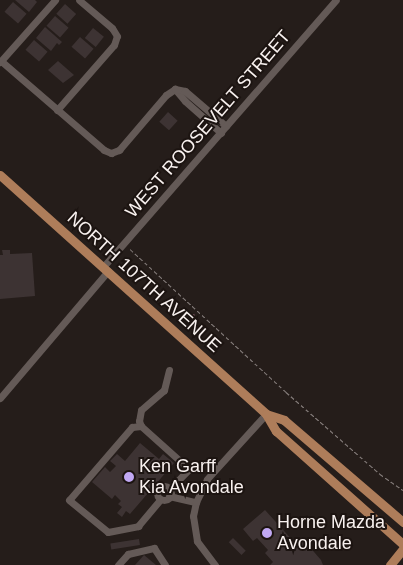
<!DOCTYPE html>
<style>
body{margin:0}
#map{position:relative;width:403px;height:565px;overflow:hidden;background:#251d1a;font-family:Arial,sans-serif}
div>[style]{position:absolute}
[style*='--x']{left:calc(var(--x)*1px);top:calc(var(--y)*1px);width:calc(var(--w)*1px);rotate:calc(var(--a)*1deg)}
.stream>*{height:2px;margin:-1px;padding:0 1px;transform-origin:1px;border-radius:1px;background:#7c5663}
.building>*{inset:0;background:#3d3333;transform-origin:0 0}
.path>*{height:1px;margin-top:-0.5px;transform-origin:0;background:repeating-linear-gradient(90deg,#867e7c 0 4px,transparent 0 6.5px)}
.minor>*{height:7px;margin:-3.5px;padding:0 3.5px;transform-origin:3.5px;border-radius:3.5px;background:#645a57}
.minor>.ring{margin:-3.5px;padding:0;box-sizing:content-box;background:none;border:7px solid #645a57;border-radius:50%}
.major>*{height:9px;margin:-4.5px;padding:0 4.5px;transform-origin:4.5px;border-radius:4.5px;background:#ae7d5a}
.dots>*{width:14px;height:14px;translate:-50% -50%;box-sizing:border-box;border:2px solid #1c1411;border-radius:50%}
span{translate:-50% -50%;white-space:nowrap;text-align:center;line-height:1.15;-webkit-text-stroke:4px #1c1411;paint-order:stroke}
.street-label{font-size:18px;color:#f8f1ef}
.poi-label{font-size:18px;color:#f8f1ef}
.left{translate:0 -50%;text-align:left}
</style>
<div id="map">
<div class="stream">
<i style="--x:187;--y:321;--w:9;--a:-41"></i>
</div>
<div class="building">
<i style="clip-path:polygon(15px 0,35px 0,37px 2px,29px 12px)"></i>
<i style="left:13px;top:2px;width:18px;height:13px;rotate:41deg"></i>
<i style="left:65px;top:4px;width:15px;height:13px;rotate:42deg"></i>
<i style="left:55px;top:16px;width:18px;height:13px;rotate:41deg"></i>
<i style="clip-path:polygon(45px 27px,62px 42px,59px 45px,57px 43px,51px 51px,36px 38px)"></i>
<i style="left:93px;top:28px;width:14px;height:13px;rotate:39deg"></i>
<i style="left:80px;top:37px;width:18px;height:13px;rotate:41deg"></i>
<i style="left:34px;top:40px;width:18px;height:13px;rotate:41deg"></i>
<i style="clip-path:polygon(58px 61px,74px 75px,63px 83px,48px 70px)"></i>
<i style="left:168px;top:112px;width:13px;height:13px;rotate:42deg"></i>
<i style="clip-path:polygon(2px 250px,10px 250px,10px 254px,32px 253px,35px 296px,0 299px,0 255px,3px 255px)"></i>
<i style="clip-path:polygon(140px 443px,159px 459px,163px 454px,174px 463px,130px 514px,126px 511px,122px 517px,117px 513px,122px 507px,118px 504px,121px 501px,115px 495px,112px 499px,92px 482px,105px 467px,110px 472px,116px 466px,110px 461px,117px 454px,125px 461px)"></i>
<i style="clip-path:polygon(265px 510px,295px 543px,301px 537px,321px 560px,323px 565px,270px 565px,273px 562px,265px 553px,268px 550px,257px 538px,253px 541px,243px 529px)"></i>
<i style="left:233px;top:538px;width:18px;height:6px;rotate:45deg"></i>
<i style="left:139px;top:539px;width:6px;height:29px;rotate:81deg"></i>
<i style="clip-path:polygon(144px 555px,156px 565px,135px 565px)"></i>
</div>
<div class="path">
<i style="--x:130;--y:249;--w:212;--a:42.5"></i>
<i style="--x:286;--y:392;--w:125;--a:41.1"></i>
<i style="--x:380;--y:474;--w:28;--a:35"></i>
</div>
<div class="minor">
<i style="--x:1;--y:61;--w:136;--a:40.8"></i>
<i style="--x:104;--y:150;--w:8;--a:23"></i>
<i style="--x:111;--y:153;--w:9;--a:-21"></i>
<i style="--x:119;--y:150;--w:72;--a:-49.5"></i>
<i style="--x:166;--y:95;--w:11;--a:-34"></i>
<i style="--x:0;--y:62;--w:83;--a:-48.4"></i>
<i style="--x:57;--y:110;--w:86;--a:-48.8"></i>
<i style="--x:114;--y:45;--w:9;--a:-72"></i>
<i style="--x:117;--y:36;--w:9;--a:-122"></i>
<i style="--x:112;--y:28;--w:43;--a:-139.7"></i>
<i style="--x:221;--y:133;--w:48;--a:-138.4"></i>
<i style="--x:185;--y:101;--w:16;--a:-130"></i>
<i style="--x:175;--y:89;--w:10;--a:11"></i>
<i style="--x:185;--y:91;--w:54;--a:40.5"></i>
<i style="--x:103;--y:267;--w:354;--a:-48.9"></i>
<i style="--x:169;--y:370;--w:21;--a:104"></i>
<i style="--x:164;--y:390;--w:30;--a:139"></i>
<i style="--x:141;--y:410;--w:11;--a:100"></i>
<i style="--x:139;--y:421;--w:5;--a:68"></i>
<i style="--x:141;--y:426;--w:64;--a:41.9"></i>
<i style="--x:189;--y:469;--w:29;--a:134"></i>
<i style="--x:0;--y:398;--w:167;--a:-49.6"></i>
<i style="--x:141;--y:426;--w:9;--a:174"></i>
<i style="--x:132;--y:427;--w:96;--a:130.8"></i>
<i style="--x:69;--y:500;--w:50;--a:39.4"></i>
<i style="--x:108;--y:532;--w:31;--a:-11"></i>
<i style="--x:138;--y:526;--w:35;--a:-50"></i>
<i class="ring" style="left:157px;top:486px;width:7px;height:7px"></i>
<i style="--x:169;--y:496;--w:28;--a:13"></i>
<i style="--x:118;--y:565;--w:15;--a:-48"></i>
<i style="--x:128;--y:554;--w:27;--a:-13"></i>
<i style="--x:154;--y:548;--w:20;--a:57"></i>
<i style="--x:215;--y:565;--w:30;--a:-127"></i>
<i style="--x:197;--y:541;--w:25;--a:-99"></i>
<i style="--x:193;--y:516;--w:14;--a:-78"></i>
<i style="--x:196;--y:502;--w:25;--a:-64"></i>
<i style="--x:207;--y:479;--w:88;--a:-47.8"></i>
</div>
<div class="major">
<i style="--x:0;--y:175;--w:358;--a:41.9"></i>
<i style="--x:266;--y:414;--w:20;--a:60"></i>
<i style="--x:276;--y:431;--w:170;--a:41.7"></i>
<i style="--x:266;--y:414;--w:19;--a:18"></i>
<i style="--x:284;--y:420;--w:157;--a:40.6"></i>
<i style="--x:390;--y:565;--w:21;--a:-51"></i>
</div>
<div class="dots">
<i style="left:129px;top:477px;background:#c1a8f3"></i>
<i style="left:267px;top:533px;background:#c1a8f3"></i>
</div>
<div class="street-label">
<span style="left:208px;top:124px;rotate:-49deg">WEST ROOSEVELT STREET</span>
<span style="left:144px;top:282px;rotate:42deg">NORTH 107TH AVENUE</span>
</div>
<div class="poi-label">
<span class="left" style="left:139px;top:477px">Ken Garff<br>Kia Avondale</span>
<span class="left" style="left:277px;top:533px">Horne Mazda<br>Avondale</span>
</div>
</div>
